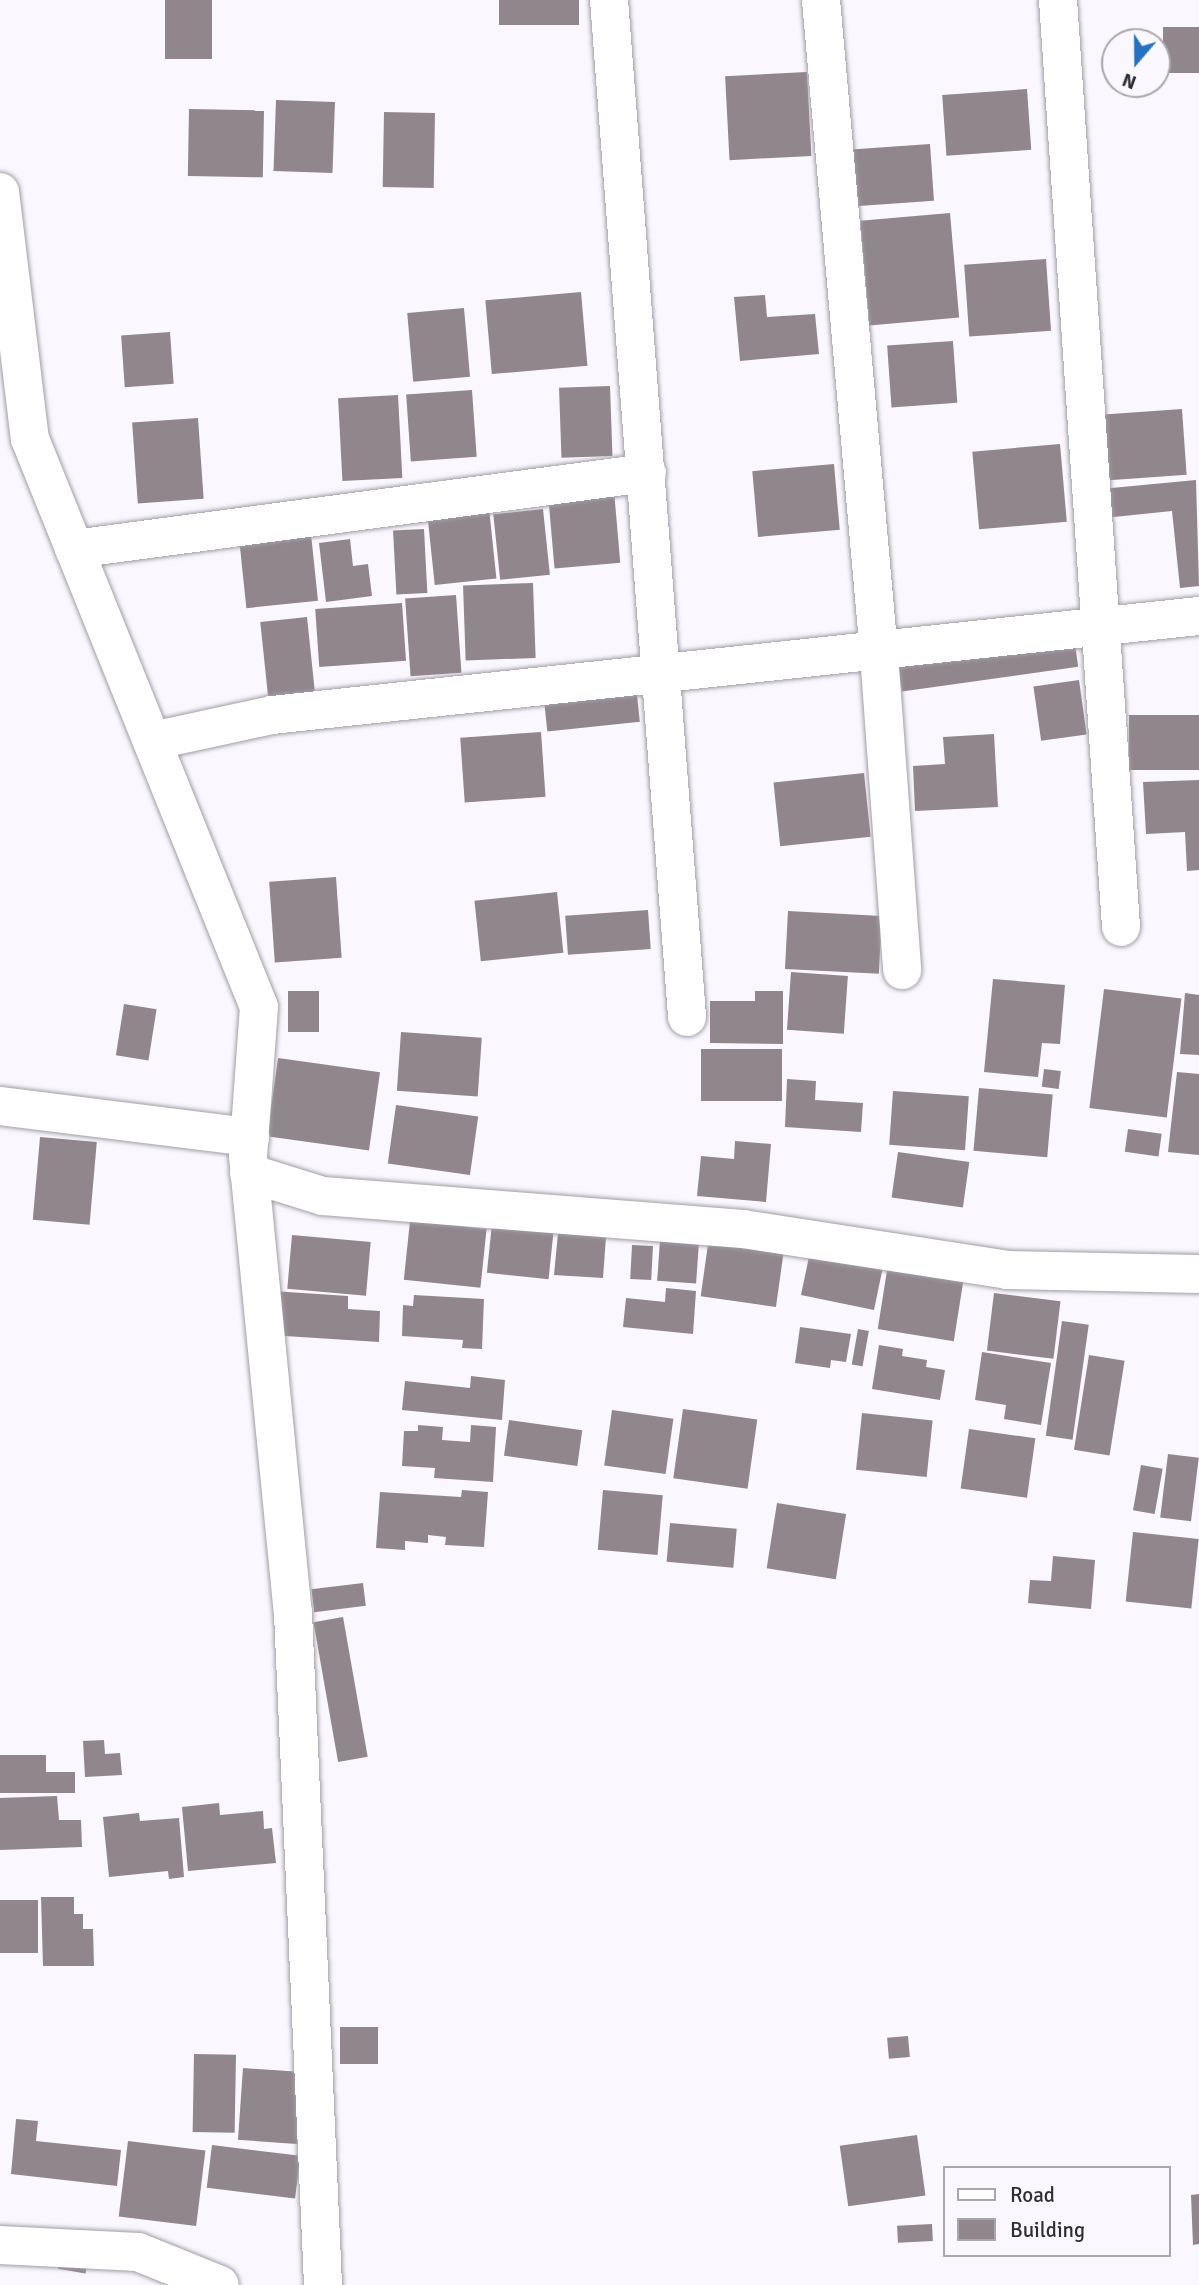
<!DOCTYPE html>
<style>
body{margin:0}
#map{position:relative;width:1199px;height:2285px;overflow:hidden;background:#faf8fe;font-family:Signika,sans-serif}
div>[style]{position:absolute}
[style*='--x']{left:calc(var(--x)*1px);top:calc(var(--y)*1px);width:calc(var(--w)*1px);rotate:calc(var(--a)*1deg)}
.building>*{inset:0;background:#90868b;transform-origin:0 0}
.roads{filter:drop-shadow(0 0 2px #a19da6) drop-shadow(0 0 2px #a19da6)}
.minor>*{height:38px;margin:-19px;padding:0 19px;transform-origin:19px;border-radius:19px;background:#fff}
span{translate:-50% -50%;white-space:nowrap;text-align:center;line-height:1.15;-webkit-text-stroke:6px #faf8fe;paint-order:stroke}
.legend{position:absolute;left:943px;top:2166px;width:228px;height:91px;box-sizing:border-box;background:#faf8fe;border:2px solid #a9a7ac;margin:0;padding:9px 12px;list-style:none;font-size:21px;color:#2f2d31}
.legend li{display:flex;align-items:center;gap:14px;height:35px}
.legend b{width:35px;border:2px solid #a9a7ac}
.north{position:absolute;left:1101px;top:28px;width:70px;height:70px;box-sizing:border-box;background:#faf8fe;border:2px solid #a9a7ac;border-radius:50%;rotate:200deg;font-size:19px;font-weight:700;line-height:28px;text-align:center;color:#2f2d31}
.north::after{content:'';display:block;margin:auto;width:24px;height:32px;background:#2472c1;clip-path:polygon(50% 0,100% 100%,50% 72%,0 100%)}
</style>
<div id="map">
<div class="building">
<i style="left:165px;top:0;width:47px;height:59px"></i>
<i style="left:499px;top:0;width:80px;height:25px"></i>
<i style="left:1163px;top:27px;width:36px;height:46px"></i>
<i style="left:807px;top:72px;width:84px;height:82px;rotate:87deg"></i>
<i style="left:1027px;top:89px;width:61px;height:85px;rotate:86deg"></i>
<i style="left:276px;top:100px;width:59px;height:71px;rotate:2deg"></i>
<i style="left:189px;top:109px;width:75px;height:67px;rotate:1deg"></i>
<i style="left:384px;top:112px;width:51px;height:75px;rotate:1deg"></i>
<i style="left:930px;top:144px;width:57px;height:79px;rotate:86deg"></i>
<i style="left:950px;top:213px;width:105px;height:90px;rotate:85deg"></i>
<i style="left:1046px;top:259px;width:72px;height:82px;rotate:86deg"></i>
<i style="left:581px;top:292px;width:74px;height:96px;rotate:85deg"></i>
<i style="clip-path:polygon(765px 295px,767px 317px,815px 314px,819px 354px,740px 361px,734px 297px)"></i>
<i style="left:464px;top:308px;width:69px;height:57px;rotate:85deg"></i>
<i style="left:170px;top:332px;width:52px;height:49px;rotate:86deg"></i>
<i style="left:953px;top:341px;width:62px;height:66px;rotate:86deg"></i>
<i style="left:610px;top:386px;width:70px;height:51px;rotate:88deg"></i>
<i style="left:472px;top:390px;width:67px;height:66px;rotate:86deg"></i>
<i style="left:398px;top:395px;width:83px;height:60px;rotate:87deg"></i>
<i style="left:1182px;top:409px;width:66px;height:78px;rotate:86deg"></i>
<i style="left:198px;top:418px;width:81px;height:66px;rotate:86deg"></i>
<i style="left:1060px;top:444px;width:78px;height:88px;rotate:85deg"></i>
<i style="left:834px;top:464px;width:66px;height:82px;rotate:85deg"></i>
<i style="clip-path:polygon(1196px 480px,1199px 586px,1180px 588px,1172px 511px,1104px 518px,1101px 489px)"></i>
<i style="left:614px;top:491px;width:72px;height:66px;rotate:85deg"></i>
<i style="left:489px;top:508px;width:71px;height:62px;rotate:84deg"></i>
<i style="left:543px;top:509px;width:66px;height:50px;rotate:84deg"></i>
<i style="left:424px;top:529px;width:64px;height:31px;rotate:87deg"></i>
<i style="left:311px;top:534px;width:67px;height:72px;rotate:84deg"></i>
<i style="clip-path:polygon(350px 539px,353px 566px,368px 564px,372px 596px,326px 602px,319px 543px)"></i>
<i style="left:533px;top:583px;width:75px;height:70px;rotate:88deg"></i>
<i style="left:456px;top:595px;width:78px;height:51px;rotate:86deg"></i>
<i style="left:402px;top:603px;width:58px;height:87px;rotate:86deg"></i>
<i style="left:307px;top:617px;width:76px;height:47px;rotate:84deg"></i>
<i style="left:1074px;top:637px;width:30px;height:178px;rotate:82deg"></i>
<i style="left:1079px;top:680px;width:55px;height:46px;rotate:82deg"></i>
<i style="left:637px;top:695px;width:27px;height:93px;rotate:84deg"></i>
<i style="left:1199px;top:715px;width:55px;height:70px;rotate:90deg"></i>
<i style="left:541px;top:732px;width:65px;height:81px;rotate:86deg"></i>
<i style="clip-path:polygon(994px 734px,998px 807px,915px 811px,913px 766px,945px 764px,943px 737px)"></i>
<i style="left:864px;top:773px;width:64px;height:91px;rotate:84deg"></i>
<i style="clip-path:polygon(1199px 780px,1199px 870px,1187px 871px,1185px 832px,1146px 834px,1143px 782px)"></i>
<i style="left:336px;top:877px;width:81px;height:67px;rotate:86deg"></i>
<i style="left:557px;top:892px;width:61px;height:83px;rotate:84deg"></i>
<i style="left:648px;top:910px;width:39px;height:83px;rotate:86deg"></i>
<i style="left:788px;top:911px;width:94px;height:58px;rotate:3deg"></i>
<i style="left:791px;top:972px;width:57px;height:58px;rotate:4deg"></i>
<i style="clip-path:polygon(993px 979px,1065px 985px,1060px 1044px,1042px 1043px,1038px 1077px,984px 1072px)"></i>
<i style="left:1104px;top:989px;width:78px;height:120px;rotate:7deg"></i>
<i style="left:288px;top:991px;width:31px;height:41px"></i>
<i style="clip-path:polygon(755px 991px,783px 991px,783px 1044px,710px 1043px,710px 1001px,755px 1001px)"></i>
<i style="clip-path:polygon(1185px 993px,1199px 995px,1199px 1055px,1180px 1054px)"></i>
<i style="left:124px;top:1004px;width:33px;height:52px;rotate:9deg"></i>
<i style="left:401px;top:1032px;width:81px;height:59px;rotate:4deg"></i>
<i style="left:701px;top:1049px;width:81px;height:52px"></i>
<i style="left:278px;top:1058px;width:103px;height:79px;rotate:8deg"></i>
<i style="left:1044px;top:1069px;width:17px;height:18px;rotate:7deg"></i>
<i style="clip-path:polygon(1177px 1072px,1199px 1074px,1199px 1155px,1168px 1152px)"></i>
<i style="clip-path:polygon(787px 1079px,816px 1081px,815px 1100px,863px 1103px,861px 1132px,785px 1127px)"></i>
<i style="left:979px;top:1088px;width:74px;height:63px;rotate:5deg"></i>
<i style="left:893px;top:1091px;width:76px;height:54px;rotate:4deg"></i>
<i style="left:396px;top:1105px;width:83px;height:59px;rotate:8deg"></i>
<i style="left:1128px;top:1129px;width:34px;height:23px;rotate:8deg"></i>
<i style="left:40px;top:1137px;width:57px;height:83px;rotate:5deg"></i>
<i style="clip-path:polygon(735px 1141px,771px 1144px,766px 1202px,697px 1196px,701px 1156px,734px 1159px)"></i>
<i style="left:898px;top:1152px;width:72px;height:46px;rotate:8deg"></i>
<i style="left:410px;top:1221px;width:77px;height:59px;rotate:6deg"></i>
<i style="clip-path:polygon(559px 1223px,606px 1237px,603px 1278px,554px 1275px)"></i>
<i style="left:492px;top:1224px;width:62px;height:49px;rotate:6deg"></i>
<i style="left:661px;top:1226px;width:39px;height:55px;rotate:4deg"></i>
<i style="left:710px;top:1230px;width:76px;height:67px;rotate:8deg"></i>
<i style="left:292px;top:1235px;width:79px;height:54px;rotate:5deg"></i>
<i style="left:632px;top:1245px;width:21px;height:34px;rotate:3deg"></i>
<i style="clip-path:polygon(810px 1252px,885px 1257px,874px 1310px,801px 1295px)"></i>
<i style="left:889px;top:1258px;width:77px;height:72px;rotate:9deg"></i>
<i style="clip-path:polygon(666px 1288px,696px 1291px,693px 1334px,623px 1327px,626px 1298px,665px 1302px)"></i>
<i style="clip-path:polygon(272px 1291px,348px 1296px,348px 1309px,380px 1311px,379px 1342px,269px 1335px)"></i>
<i style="left:994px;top:1293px;width:67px;height:58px;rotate:7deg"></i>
<i style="clip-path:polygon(414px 1295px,484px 1299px,482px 1349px,462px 1348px,463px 1340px,402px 1336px,403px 1305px,413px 1306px)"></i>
<i style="left:1062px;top:1321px;width:27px;height:116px;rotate:8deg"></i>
<i style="clip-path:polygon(800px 1327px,851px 1334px,846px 1362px,831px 1360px,830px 1368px,795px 1363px)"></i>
<i style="left:858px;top:1329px;width:11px;height:36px;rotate:10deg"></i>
<i style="clip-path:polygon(879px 1345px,903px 1349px,902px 1356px,927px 1360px,926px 1367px,945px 1370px,940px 1400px,872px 1389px)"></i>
<i style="clip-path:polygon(982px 1352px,1051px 1363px,1041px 1425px,1004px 1419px,1006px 1405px,975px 1400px)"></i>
<i style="left:1089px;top:1355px;width:36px;height:96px;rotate:9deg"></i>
<i style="clip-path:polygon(471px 1376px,505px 1380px,502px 1420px,402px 1410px,405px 1381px,470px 1388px)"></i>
<i style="left:683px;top:1409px;width:75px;height:70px;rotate:8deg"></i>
<i style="left:612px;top:1410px;width:62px;height:56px;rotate:8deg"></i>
<i style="left:862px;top:1413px;width:71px;height:57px;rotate:6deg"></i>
<i style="left:509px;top:1420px;width:74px;height:36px;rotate:8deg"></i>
<i style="clip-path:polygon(418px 1425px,443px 1427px,442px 1440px,470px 1442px,471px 1425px,496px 1427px,493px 1482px,434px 1478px,435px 1468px,402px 1466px,404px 1431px,418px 1431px)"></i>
<i style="left:969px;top:1429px;width:67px;height:60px;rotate:8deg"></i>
<i style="left:1168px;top:1454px;width:31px;height:64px;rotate:7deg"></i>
<i style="left:1141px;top:1465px;width:22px;height:46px;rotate:10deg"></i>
<i style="clip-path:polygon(462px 1490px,488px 1492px,484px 1547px,445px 1545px,446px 1537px,428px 1535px,428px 1543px,405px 1541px,405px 1550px,376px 1548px,380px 1492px,461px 1497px)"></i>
<i style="left:603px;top:1490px;width:60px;height:60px;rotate:5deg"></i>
<i style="left:777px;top:1503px;width:70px;height:66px;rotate:9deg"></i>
<i style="left:670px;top:1523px;width:67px;height:39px;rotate:5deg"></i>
<i style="left:1133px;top:1532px;width:66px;height:70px;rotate:6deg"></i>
<i style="clip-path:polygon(1053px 1556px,1095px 1560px,1091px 1609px,1028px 1603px,1030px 1580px,1051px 1581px)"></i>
<i style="left:363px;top:1583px;width:23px;height:52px;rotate:83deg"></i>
<i style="left:343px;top:1617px;width:142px;height:30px;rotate:80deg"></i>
<i style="clip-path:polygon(104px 1740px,105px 1754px,120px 1753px,122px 1775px,85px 1777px,83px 1741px)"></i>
<i style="clip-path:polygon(0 1755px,46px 1755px,46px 1772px,75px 1772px,75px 1793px,0 1793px)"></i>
<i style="clip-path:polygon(57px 1796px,59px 1820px,81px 1820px,82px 1847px,0 1850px,0 1798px)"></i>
<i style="clip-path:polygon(219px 1803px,220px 1815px,263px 1811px,264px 1829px,272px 1828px,276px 1863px,188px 1871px,182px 1807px)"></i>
<i style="clip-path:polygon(139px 1813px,140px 1821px,179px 1818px,184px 1877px,169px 1879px,168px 1871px,109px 1877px,103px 1817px)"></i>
<i style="clip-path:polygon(41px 1897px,74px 1897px,74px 1914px,83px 1914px,83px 1929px,93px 1929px,94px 1966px,43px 1966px)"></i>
<i style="left:0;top:1900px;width:38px;height:53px"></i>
<i style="left:340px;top:2027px;width:38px;height:37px"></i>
<i style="left:908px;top:2036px;width:21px;height:21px;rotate:85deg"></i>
<i style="left:194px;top:2054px;width:42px;height:78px;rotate:1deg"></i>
<i style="left:243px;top:2068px;width:59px;height:72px;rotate:4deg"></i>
<i style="clip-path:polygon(16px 2119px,38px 2121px,36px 2141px,121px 2150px,117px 2186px,11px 2174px)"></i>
<i style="left:917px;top:2135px;width:61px;height:78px;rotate:82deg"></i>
<i style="left:128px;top:2141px;width:78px;height:76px;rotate:7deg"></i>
<i style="left:212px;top:2145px;width:89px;height:43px;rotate:7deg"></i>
<i style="clip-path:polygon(1199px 2194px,1199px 2244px,1193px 2245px,1191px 2195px)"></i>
<i style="left:932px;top:2224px;width:17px;height:35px;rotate:87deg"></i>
<i style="left:62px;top:2246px;width:28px;height:23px;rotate:10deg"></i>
</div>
<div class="roads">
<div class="minor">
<i style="--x:609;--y:0;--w:1020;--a:85.61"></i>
<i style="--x:821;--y:0;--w:657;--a:84.93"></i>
<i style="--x:879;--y:654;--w:317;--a:85.8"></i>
<i style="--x:1058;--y:0;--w:929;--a:86.11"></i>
<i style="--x:0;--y:192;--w:249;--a:83.1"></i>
<i style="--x:30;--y:439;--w:612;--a:68.04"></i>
<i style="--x:259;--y:1007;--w:149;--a:94.2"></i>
<i style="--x:248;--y:1156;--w:459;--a:84.4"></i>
<i style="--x:293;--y:1613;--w:673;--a:87.44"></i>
<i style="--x:74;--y:549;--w:578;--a:-7.56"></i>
<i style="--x:152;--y:741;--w:123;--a:-12.2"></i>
<i style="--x:272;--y:715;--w:932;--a:-6.1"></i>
<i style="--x:0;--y:1106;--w:252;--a:7.1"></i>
<i style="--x:249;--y:1173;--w:77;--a:17.3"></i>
<i style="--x:323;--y:1196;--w:421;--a:4.5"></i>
<i style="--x:743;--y:1229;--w:267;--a:8.8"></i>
<i style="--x:1007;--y:1270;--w:192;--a:1.2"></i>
<i style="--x:0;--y:2245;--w:138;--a:2.9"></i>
<i style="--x:138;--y:2252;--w:88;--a:21.9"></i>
</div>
</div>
<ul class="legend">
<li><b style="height:9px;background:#fff"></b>Road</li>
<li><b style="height:19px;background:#90868b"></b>Building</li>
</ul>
<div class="north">N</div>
</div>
